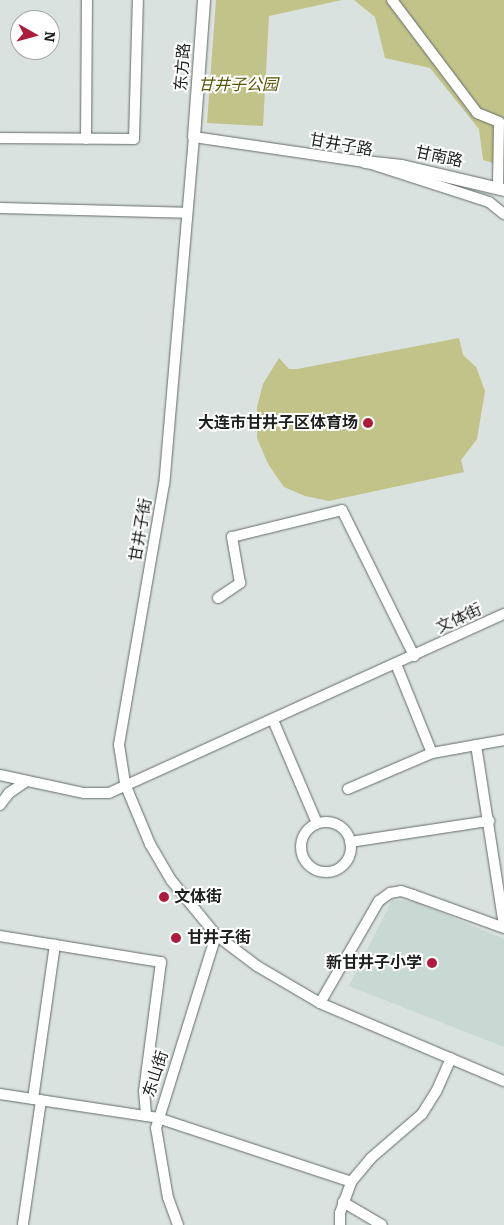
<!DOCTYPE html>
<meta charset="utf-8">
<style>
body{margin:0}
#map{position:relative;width:504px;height:1225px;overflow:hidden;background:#dae2df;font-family:Bitter,"Noto Sans SC",serif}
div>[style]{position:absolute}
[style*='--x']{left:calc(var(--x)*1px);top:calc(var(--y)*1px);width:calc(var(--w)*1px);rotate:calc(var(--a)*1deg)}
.built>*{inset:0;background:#c8d8d2}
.green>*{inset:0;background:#c1c389}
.roads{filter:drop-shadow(0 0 1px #646b68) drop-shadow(0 0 1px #646b68)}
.minor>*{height:10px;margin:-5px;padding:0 5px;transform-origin:5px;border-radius:5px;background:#fff}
.minor>.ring{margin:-5px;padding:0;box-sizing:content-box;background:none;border:10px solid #fff;border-radius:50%}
.major>*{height:12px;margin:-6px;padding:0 6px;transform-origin:6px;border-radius:6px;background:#fff}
.dots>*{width:14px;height:14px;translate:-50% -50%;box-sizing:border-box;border:2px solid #fff;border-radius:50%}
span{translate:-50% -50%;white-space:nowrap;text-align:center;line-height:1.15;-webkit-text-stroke:4px #fff;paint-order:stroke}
.street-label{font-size:16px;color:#1d201f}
.park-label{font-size:16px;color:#565604;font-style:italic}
.poi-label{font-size:16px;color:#1d201f;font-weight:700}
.right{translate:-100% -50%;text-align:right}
.left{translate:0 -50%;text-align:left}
.north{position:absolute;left:10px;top:10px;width:50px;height:50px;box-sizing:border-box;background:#fff;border:1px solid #a5a6a5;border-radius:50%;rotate:97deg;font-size:14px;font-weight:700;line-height:20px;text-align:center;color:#1d201f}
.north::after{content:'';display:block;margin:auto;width:18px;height:22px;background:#af1b3b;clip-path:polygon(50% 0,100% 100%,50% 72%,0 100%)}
</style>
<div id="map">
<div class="built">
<i style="clip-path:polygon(392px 900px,414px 901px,504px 939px,504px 1047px,349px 986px)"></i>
</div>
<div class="green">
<i style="clip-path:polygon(216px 0,342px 0,269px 16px,263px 126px,207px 123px)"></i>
<i style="clip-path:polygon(354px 0,504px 0,504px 166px,483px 160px,479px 129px,430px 68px,385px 58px,375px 17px)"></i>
<i style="clip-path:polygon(459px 338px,463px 355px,476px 367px,485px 391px,477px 439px,461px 460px,464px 472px,329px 501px,305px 496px,284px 487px,268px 464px,257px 438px,257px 407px,263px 384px,279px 358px,289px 369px,297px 369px)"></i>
</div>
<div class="roads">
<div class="minor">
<i style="--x:392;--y:0;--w:141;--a:53"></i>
<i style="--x:477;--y:113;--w:24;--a:22"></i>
<i style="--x:499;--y:122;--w:66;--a:90.9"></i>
<i style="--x:0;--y:138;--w:134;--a:0.4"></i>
<i style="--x:134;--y:139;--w:139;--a:-88.4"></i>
<i style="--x:86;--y:139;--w:139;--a:-89.6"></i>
<i style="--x:0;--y:208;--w:186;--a:1.5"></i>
<i style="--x:504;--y:214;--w:19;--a:-141"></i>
<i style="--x:489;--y:202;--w:130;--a:-162.1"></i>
<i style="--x:365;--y:162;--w:173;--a:-171.7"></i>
<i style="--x:194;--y:137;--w:348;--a:94.9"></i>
<i style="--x:164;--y:484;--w:265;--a:99.8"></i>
<i style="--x:119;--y:745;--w:39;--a:81"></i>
<i style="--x:125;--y:784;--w:65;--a:67.4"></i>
<i style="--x:150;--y:844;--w:42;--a:59.7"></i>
<i style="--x:171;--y:880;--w:71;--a:50.7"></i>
<i style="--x:216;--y:935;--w:51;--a:37.1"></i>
<i style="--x:257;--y:966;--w:73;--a:30.4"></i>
<i style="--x:320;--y:1003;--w:200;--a:23"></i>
<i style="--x:218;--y:598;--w:27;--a:-34"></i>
<i style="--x:240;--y:583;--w:47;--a:-99.9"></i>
<i style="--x:232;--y:537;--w:113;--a:-13.8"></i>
<i style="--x:342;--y:510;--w:163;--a:63.7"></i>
<i style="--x:396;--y:664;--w:96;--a:68"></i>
<i style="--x:273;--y:720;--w:112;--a:66.9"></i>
<i style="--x:476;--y:745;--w:182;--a:81.2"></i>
<i style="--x:0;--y:775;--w:86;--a:12.1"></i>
<i style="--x:84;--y:793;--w:25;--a:0"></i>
<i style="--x:109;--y:793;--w:434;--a:-24.4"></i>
<i style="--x:348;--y:789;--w:91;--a:-23.2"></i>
<i style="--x:432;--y:753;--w:73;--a:-10.2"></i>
<i style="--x:0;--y:805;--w:15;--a:-53"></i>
<i style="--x:9;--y:793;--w:18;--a:-34"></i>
<i class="ring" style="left:301px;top:822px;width:40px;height:40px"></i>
<i style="--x:350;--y:842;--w:141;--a:-8.6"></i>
<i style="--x:0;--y:936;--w:163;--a:9.2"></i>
<i style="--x:161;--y:962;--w:130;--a:97.5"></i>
<i style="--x:144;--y:1091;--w:25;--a:85"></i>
<i style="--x:320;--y:1003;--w:118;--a:-60"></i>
<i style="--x:379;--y:901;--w:14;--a:-36"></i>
<i style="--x:390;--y:893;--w:11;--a:-10"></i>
<i style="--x:401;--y:891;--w:13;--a:18"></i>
<i style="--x:413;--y:895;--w:97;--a:19.9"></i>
<i style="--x:0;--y:1094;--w:160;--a:8.6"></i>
<i style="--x:158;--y:1118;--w:203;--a:18.3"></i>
<i style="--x:33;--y:1099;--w:156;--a:-81.9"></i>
<i style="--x:343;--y:1202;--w:45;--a:30.5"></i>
<i style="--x:23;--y:1224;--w:125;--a:-81.7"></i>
<i style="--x:178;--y:1225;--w:29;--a:-110"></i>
<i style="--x:168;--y:1198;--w:71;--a:-99.7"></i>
<i style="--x:156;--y:1128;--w:202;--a:-72.7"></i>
<i style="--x:340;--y:1225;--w:12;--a:-90"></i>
<i style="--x:340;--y:1213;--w:33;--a:-70"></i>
<i style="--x:351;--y:1182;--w:31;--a:-50"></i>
<i style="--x:371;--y:1158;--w:67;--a:-40.8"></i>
<i style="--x:422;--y:1114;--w:26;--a:-58"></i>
<i style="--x:436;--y:1092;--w:37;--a:-66"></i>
</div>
<div class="major">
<i style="--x:194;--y:137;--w:137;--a:-85.8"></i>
<i style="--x:365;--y:162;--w:37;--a:6"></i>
<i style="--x:402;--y:166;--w:105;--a:13.2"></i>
</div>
</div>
<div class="dots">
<i style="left:368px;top:423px;background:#af1b3b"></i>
<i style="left:164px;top:897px;background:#af1b3b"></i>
<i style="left:176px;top:938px;background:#af1b3b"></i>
<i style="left:432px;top:963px;background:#af1b3b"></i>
</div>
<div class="street-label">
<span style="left:183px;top:67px;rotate:-86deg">东方路</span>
<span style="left:341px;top:145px;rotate:10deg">甘井子路</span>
<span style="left:439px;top:157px;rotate:12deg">甘南路</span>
<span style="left:141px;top:530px;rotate:-80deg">甘井子街</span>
<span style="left:459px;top:619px;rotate:-25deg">文体街</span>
<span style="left:156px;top:1074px;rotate:-72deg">东山街</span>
</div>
<div class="park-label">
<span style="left:238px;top:85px">甘井子公园</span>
</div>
<div class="poi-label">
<span class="right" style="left:358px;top:423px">大连市甘井子区体育场</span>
<span class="left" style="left:174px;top:897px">文体街</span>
<span class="left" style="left:187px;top:938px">甘井子街</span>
<span class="right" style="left:422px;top:963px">新甘井子小学</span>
</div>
<div class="north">N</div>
</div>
